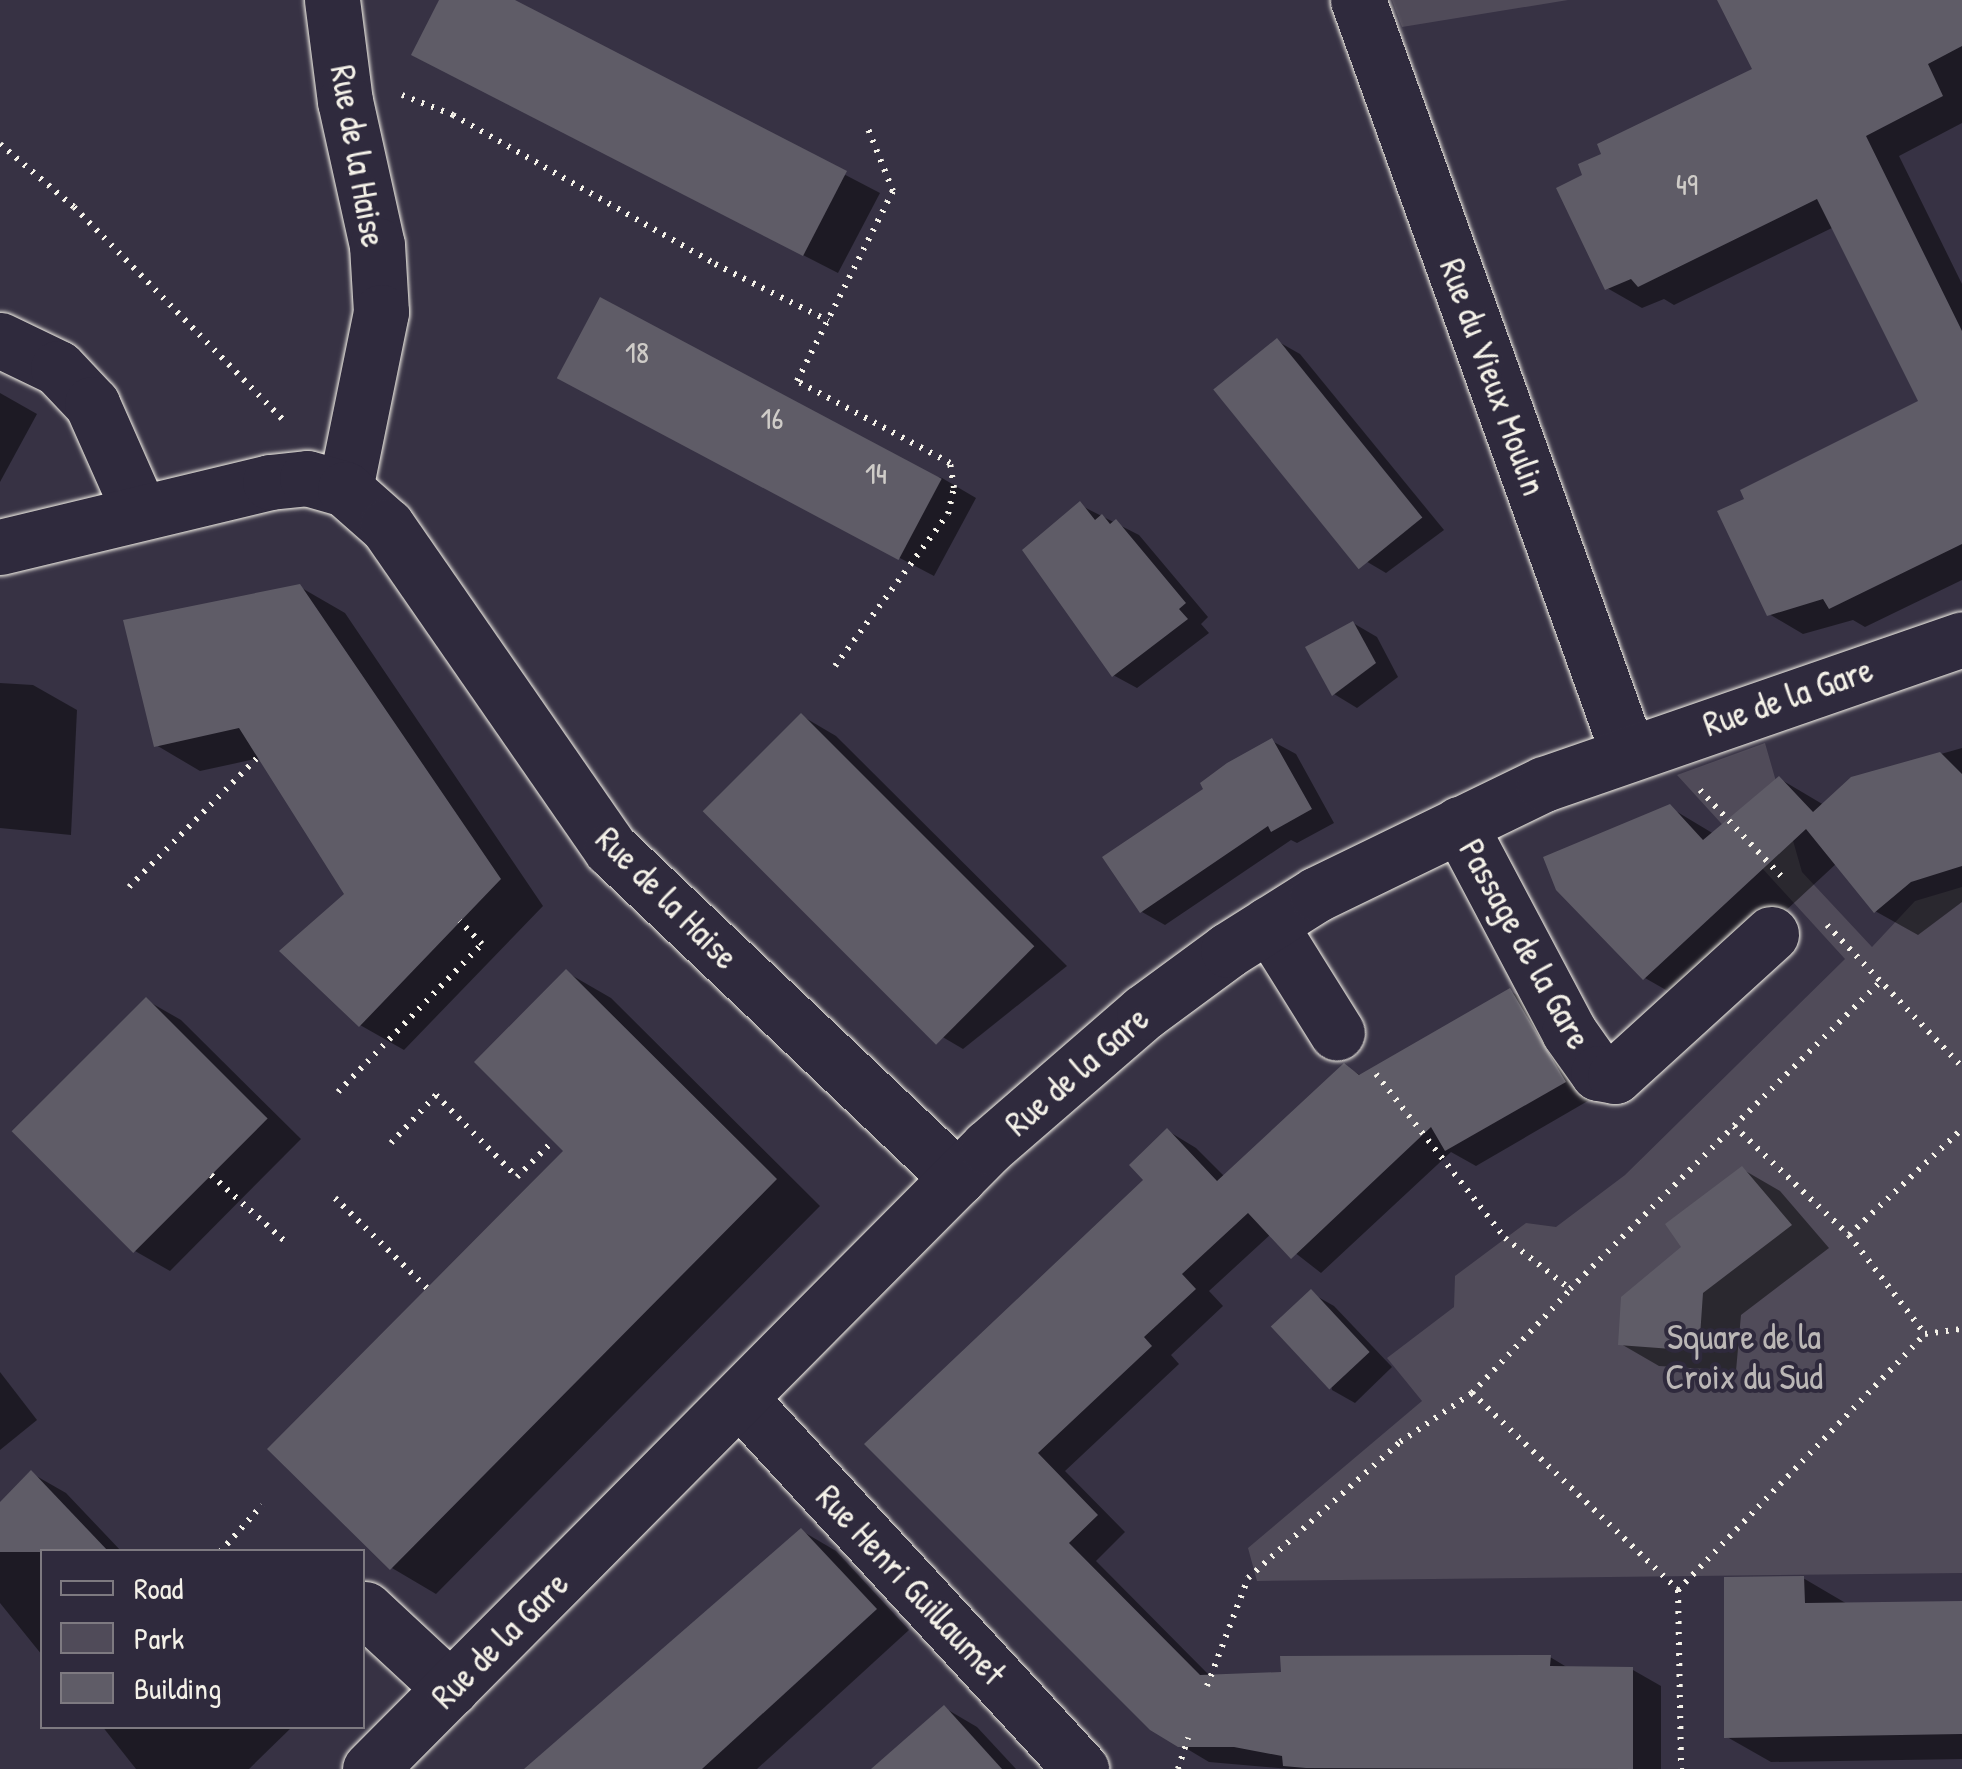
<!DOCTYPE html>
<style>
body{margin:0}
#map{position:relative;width:1962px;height:1769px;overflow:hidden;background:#373244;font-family:"Patrick Hand",sans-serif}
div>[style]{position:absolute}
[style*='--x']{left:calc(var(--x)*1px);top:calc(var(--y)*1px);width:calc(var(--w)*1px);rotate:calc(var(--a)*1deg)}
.green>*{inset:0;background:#504b59}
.shadow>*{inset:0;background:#0007}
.building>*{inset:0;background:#5f5c67;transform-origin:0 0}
.path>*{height:6px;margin-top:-3px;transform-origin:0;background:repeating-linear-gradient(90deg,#f4f1e8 0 2.5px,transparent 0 10.5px)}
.roads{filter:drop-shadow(0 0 2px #f4f1e8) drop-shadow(0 0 2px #f4f1e8)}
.minor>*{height:55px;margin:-27.5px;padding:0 27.5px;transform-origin:27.5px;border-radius:27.5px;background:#2f2a3d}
span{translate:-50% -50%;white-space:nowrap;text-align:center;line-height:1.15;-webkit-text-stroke:8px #2f2a3d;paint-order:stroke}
.number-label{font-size:30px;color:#cfccc8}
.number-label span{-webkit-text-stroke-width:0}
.street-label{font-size:35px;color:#f4f1e8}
.park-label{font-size:35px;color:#bbb7b6}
.legend{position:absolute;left:40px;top:1549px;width:325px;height:180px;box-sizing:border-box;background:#2f2a3d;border:2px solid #7e7a81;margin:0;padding:12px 18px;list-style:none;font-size:30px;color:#f4f1e8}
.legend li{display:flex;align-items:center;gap:20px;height:50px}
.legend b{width:50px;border:2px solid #7e7a81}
</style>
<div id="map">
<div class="green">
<i style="clip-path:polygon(1392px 0,1568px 0,1402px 27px)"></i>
<i style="clip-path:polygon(1765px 743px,1802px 872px,1872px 947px,1915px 901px,1962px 887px,1962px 1573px,1257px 1581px,1248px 1548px,1422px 1401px,1387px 1358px,1454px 1307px,1455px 1276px,1526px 1223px,1556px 1227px,1625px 1175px,1845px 959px,1677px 775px)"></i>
</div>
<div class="shadow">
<i style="clip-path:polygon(442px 0,510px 0,880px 193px,838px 273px,448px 73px)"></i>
<i style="clip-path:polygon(1720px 0,1962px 0,1962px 123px,1899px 156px,1962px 284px,1962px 580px,1865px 627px,1853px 620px,1803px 634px,1769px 614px,1922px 402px,1834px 227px,1674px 305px,1664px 299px,1642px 308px,1607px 288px,1755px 70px)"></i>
<i style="clip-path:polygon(1277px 341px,1300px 354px,1444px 530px,1386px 573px,1364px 560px)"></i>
<i style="clip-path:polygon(0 393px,37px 414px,0 482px)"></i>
<i style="clip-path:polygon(596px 398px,942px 478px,976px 498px,934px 576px)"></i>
<i style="clip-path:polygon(1080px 505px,1139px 535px,1208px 617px,1201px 624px,1209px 633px,1137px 688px,1113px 675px)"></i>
<i style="clip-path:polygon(300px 587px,345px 613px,543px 906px,404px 1050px,360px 1025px,347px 894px,260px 758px,200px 771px,156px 745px)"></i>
<i style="clip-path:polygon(1353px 623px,1377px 637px,1398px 677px,1357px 708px,1334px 694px)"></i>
<i style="clip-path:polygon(0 683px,33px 685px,77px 710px,71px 835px,0 828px)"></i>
<i style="clip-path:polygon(802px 716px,836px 736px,1067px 966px,963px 1049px,929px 1029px)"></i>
<i style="clip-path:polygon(1272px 741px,1296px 754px,1334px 823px,1297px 843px,1291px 840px,1165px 925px,1142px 912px,1206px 789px)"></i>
<i style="clip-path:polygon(1962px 748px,1962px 902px,1918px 935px,1875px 911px,1837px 863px,1687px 1002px,1645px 978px,1669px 807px,1714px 834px,1780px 779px,1824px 805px,1853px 779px)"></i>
<i style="clip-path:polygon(566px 972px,611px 998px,820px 1206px,436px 1594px,392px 1568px,566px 1151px)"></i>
<i style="clip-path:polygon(1510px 991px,1539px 1007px,1593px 1098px,1476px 1166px,1451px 1152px,1321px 1273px,1271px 1234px,1209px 1291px,1223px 1306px,1171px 1355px,1179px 1364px,1065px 1471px,1125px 1532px,1096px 1561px,1211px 1677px,1550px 1657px,1570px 1669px,1633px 1670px,1661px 1686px,1661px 1769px,1289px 1769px,1209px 1762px,1152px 1728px,868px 1444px,1146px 1180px,1168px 1131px,1196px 1148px,1225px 1177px,1344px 1066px,1362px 1076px)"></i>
<i style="clip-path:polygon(146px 1000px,181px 1020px,301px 1139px,170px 1271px,135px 1251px)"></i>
<i style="clip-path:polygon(1742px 1169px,1780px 1191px,1829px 1248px,1741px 1315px,1736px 1371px,1659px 1366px,1621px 1344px)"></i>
<i style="clip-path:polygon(1311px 1293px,1334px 1306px,1392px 1367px,1355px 1403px,1332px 1390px)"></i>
<i style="clip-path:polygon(0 1372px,37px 1420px,0 1450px)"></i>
<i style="clip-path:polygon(31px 1473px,66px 1493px,122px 1552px,42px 1552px,42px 1655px,0 1603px,0 1505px)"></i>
<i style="clip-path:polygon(802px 1531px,836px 1551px,909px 1630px,757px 1769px,531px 1769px)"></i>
<i style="clip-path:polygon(1803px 1578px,1849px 1605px,1962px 1603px,1962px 1759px,1771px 1762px,1727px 1737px)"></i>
<i style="clip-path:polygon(943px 1707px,977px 1727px,1016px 1769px,875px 1769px)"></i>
<i style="clip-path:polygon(102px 1726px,293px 1726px,249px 1769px,136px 1769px)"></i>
</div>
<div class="building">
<i style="clip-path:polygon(439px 0,515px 0,847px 171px,803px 256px,411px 55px)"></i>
<i style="clip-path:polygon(1717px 0,1962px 0,1962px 46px,1928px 64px,1943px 96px,1866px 136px,1962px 331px,1962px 544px,1829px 609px,1823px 599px,1767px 616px,1717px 511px,1744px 499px,1740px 490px,1918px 401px,1817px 199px,1638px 287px,1631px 279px,1605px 290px,1556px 188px,1582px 175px,1578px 164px,1601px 154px,1597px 144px,1752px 69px)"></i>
<i style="left:600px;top:297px;width:387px;height:92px;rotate:28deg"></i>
<i style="left:1277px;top:338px;width:231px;height:82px;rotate:51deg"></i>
<i style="clip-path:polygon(1080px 501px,1095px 520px,1102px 514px,1110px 524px,1116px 519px,1186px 603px,1179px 609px,1188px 619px,1112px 677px,1022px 550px)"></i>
<i style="clip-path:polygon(300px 584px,501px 879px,359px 1027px,279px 951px,344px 894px,239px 728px,154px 747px,123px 620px)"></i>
<i style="clip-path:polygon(1353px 621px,1376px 663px,1332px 696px,1305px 647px)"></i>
<i style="left:801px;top:713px;width:330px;height:139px;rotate:45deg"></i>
<i style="clip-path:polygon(1272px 738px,1312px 809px,1271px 832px,1268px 826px,1140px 913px,1102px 857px,1203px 789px,1200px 783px,1227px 763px)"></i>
<i style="clip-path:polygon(1940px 752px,1962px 774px,1962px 866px,1911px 882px,1874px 913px,1806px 829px,1643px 980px,1556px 890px,1543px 857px,1670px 804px,1703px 840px,1779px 776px,1813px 812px,1851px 777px)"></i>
<i style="clip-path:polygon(566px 969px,777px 1179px,390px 1570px,267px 1449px,563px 1151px,474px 1062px)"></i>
<i style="clip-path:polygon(1510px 988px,1566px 1082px,1445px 1151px,1431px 1127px,1291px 1259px,1248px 1213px,1182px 1274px,1196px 1289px,1144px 1337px,1152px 1346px,1038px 1453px,1098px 1515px,1069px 1543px,1200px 1675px,1281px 1672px,1280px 1656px,1551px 1655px,1550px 1666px,1633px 1667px,1633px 1769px,1306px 1768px,1283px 1766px,1282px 1756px,1234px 1747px,1178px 1747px,1150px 1730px,864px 1444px,1143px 1180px,1129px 1165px,1167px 1128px,1217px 1181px,1344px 1063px,1359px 1075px)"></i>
<i style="left:146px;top:997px;width:172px;height:190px;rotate:45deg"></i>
<i style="clip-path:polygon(1742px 1166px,1792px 1225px,1703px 1293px,1699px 1351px,1618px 1345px,1621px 1297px,1681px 1247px,1665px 1224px)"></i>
<i style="left:1311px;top:1289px;width:86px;height:55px;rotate:47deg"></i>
<i style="clip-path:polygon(31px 1470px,109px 1552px,0 1552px,0 1502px)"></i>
<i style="clip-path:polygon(801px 1528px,877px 1609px,702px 1769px,524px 1769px)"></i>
<i style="clip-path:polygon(1804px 1576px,1805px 1603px,1962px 1601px,1962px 1734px,1724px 1738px,1724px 1577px)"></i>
<i style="clip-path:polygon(944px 1705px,1002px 1769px,871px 1769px)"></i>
</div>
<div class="path">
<i style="--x:402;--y:95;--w:55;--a:21.4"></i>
<i style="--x:453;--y:115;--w:301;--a:29.6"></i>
<i style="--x:715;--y:264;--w:127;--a:26.6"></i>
<i style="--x:0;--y:144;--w:97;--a:40.4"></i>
<i style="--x:74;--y:207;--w:303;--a:45.5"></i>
<i style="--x:835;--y:666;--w:189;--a:-53.4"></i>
<i style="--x:948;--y:514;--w:27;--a:-77"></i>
<i style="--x:954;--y:488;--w:25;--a:-99"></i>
<i style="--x:950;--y:463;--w:174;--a:-151.8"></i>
<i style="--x:797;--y:381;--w:213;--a:-63.2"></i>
<i style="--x:893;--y:191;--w:72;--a:-111.9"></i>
<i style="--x:1700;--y:790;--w:118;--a:46.7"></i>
<i style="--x:129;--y:887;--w:183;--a:-45.2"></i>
<i style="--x:1827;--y:925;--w:196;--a:46.4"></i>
<i style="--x:1376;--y:1074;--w:209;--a:51.8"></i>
<i style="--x:1505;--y:1238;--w:83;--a:38.1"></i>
<i style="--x:1570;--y:1289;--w:231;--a:-44.8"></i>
<i style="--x:1734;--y:1126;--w:158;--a:43.5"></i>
<i style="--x:1849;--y:1235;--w:125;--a:52.5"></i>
<i style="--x:1925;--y:1334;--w:37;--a:-8"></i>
<i style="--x:338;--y:1092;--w:206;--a:-45.8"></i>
<i style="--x:482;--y:944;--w:32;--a:-134"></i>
<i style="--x:1734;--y:1126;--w:205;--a:-44.6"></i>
<i style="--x:391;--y:1143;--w:66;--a:-46.8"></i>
<i style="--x:436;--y:1095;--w:115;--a:45.4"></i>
<i style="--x:517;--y:1177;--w:51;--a:-45"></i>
<i style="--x:211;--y:1175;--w:103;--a:41.9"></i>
<i style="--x:335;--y:1198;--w:129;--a:44.4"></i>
<i style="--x:1849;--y:1235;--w:155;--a:-43.2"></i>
<i style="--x:1472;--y:1393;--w:285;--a:43.7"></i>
<i style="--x:1678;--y:1590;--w:179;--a:89"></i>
<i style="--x:220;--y:1552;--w:63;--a:-48.2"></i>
<i style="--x:1678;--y:1590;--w:356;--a:-46"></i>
<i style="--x:1207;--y:1686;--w:116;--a:-69.2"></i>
<i style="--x:1248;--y:1578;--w:204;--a:-41.8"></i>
<i style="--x:1400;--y:1442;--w:87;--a:-34.2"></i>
<i style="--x:1472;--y:1393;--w:142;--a:-46.4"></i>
<i style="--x:1178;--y:1769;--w:33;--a:-72"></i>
</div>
<div class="roads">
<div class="minor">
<i style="--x:332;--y:0;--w:102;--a:82.7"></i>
<i style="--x:345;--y:101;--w:148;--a:77.5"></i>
<i style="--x:377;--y:245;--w:67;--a:86.6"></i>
<i style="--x:381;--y:312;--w:181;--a:101.5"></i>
<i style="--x:1358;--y:0;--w:800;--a:70.27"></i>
<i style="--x:0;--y:340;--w:64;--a:25.8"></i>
<i style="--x:58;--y:368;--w:50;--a:46.6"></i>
<i style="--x:92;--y:404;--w:116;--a:66.1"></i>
<i style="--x:0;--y:547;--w:278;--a:-13.5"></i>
<i style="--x:270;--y:482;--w:37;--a:-6"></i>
<i style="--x:307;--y:478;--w:40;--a:16"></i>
<i style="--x:345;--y:489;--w:56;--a:41.4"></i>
<i style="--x:387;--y:526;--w:393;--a:55.3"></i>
<i style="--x:611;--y:849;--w:478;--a:43.5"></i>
<i style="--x:1459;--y:824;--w:235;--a:62.1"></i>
<i style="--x:1569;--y:1032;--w:50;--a:54.7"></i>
<i style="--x:1598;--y:1073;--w:17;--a:10"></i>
<i style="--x:1615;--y:1076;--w:211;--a:-42.3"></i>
<i style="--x:1269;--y:924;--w:128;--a:58"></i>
<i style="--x:741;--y:1400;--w:502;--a:47.34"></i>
<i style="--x:365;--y:1609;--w:117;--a:42.9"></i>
<i style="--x:370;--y:1769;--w:877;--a:-45.18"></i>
<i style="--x:988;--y:1147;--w:206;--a:-40.9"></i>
<i style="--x:1144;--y:1012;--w:104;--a:-36.4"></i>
<i style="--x:1228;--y:950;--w:105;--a:-32.2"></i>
<i style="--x:1317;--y:894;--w:252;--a:-25.9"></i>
<i style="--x:1544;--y:784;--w:442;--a:-19.1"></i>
</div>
</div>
<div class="number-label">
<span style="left:1687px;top:184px">49</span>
<span style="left:637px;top:352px">18</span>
<span style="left:772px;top:418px">16</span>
<span style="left:876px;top:473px">14</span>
</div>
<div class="street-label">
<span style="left:358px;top:156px;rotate:80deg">Rue de la Haise</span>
<span style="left:1493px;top:377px;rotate:70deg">Rue du Vieux Moulin</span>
<span style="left:1788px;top:697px;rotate:-19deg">Rue de la Gare</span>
<span style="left:667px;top:898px;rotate:45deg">Rue de la Haise</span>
<span style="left:1525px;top:944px;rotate:61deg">Passage de la Gare</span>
<span style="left:1077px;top:1071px;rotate:-41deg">Rue de la Gare</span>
<span style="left:911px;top:1585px;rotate:47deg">Rue Henri Guillaumet</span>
<span style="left:500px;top:1640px;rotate:-45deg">Rue de la Gare</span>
</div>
<div class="park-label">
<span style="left:1744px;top:1357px">Square de la<br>Croix du Sud</span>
</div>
<ul class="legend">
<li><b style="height:12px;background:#2f2a3d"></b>Road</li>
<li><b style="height:28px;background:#504b59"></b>Park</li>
<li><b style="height:28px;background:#5f5c67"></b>Building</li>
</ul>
</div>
